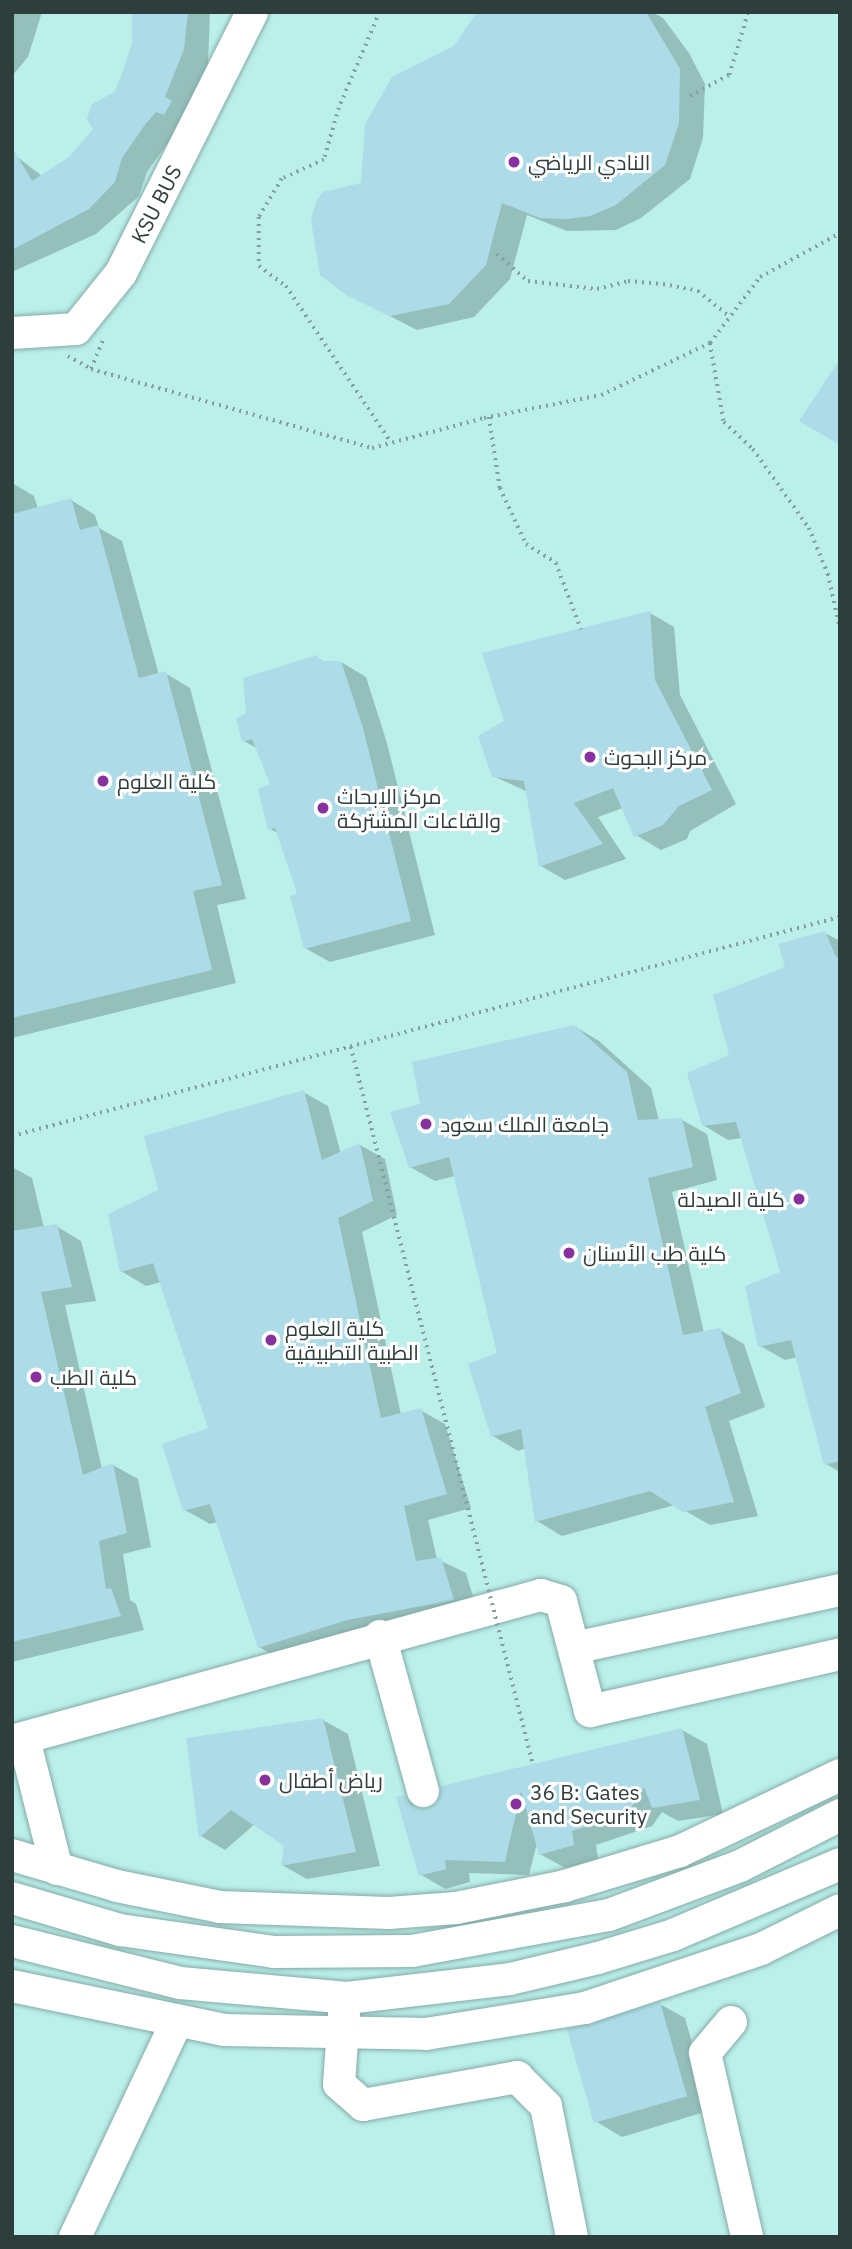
<!DOCTYPE html>
<meta charset="utf-8">
<style>
body{margin:0}
#map{position:relative;width:852px;height:2249px;overflow:hidden;background:#cffaf5;font-family:"IBM Plex Sans",Cairo,sans-serif}
div>[style]{position:absolute}
[style*='--x']{left:calc(var(--x)*1px);top:calc(var(--y)*1px);width:calc(var(--w)*1px);rotate:calc(var(--a)*1deg)}
.built>*{inset:0;background:#bbefea;transform-origin:0 0}
.shadow>*{inset:0;background:#0003}
.building>*{inset:0;background:#addce8;transform-origin:0 0}
.path>*{height:3.5px;margin-top:-1.75px;transform-origin:0;background:repeating-linear-gradient(90deg,#82a09d 0 2px,transparent 0 7px)}
.roads{filter:drop-shadow(0 0 2px #83aba7) drop-shadow(0 0 2px #83aba7)}
.minor>*{height:32px;margin:-16px;padding:0 16px;transform-origin:16px;border-radius:16px;background:#fff}
.path-bridge>*{height:3.5px;margin-top:-1.75px;transform-origin:0;background:repeating-linear-gradient(90deg,#82a09d 0 2px,transparent 0 7px)}
.dots>*{width:19px;height:19px;translate:-50% -50%;box-sizing:border-box;border:4px solid #fff;border-radius:50%}
span{translate:-50% -50%;white-space:nowrap;text-align:center;line-height:1.15;-webkit-text-stroke:6px #fff;paint-order:stroke}
.poi-label{font-size:21px;color:#2d3e3c}
.left{translate:0 -50%;text-align:left}
.right{translate:-100% -50%;text-align:right}
.street-label{font-size:21px;color:#2d3e3c}
.frame{position:absolute;inset:0;border:14px solid #2d3e3c;pointer-events:none}
</style>
<div id="map">
<div class="built">
<i style="left:12px;top:12px;width:828px;height:2225px"></i>
</div>
<div class="shadow">
<i style="clip-path:polygon(12px 12px,42px 12px,28px 57px,12px 76px)"></i>
<i style="clip-path:polygon(129px 12px,210px 12px,208px 64px,189px 113px,147px 172px,139px 196px,96px 234px,12px 272px,12px 153px,42px 176px,70px 158px,96px 129px,115px 94px,133px 45px,134px 14px)"></i>
<i style="clip-path:polygon(479px 12px,652px 12px,663px 18px,689px 53px,705px 84px,703px 138px,690px 179px,641px 218px,616px 230px,567px 231px,527px 215px,510px 279px,474px 317px,417px 330px,347px 294px,363px 184px)"></i>
<i style="clip-path:polygon(12px 483px,34px 496px,38px 509px,71px 500px,95px 515px,99px 528px,122px 541px,159px 675px,165px 673px,190px 688px,246px 899px,217px 905px,236px 983px,12px 1038px)"></i>
<i style="clip-path:polygon(650px 613px,674px 627px,680px 695px,736px 804px,690px 831px,687px 839px,661px 850px,636px 835px,623px 808px,598px 817px,626px 859px,565px 880px,541px 866px,528px 792px,493px 776px,506px 721px)"></i>
<i style="clip-path:polygon(317px 657px,326px 663px,341px 662px,366px 677px,387px 743px,435px 935px,330px 962px,305px 948px,299px 894px,279px 834px,269px 828px,272px 785px,258px 749px,244px 741px)"></i>
<i style="clip-path:polygon(825px 933px,840px 941px,840px 1472px,826px 1464px,798px 1357px,785px 1360px,760px 1346px,782px 1273px,742px 1138px,728px 1140px,703px 1125px,731px 1056px,787px 968px)"></i>
<i style="clip-path:polygon(574px 1026px,599px 1041px,651px 1088px,659px 1121px,682px 1120px,707px 1134px,717px 1180px,672px 1192px,704px 1333px,720px 1330px,744px 1344px,765px 1407px,729px 1421px,758px 1516px,710px 1525px,675px 1505px,562px 1536px,537px 1521px,526px 1448px,518px 1451px,493px 1436px,499px 1354px,455px 1176px,435px 1181px,410px 1167px,422px 1105px)"></i>
<i style="clip-path:polygon(303px 1092px,328px 1106px,341px 1154px,360px 1145px,385px 1159px,397px 1215px,362px 1232px,401px 1415px,420px 1410px,445px 1424px,471px 1508px,428px 1520px,437px 1559px,466px 1573px,478px 1614px,284px 1661px,259px 1647px,218px 1522px,210px 1524px,185px 1510px,210px 1430px,161px 1282px,146px 1286px,121px 1271px,160px 1191px)"></i>
<i style="clip-path:polygon(12px 1167px,32px 1178px,44px 1228px,56px 1226px,81px 1241px,96px 1301px,65px 1305px,102px 1469px,113px 1465px,138px 1479px,151px 1547px,123px 1554px,130px 1600px,136px 1604px,144px 1630px,12px 1662px)"></i>
<i style="clip-path:polygon(323px 1720px,348px 1734px,380px 1866px,307px 1879px,282px 1865px,286px 1845px,255px 1824px,225px 1850px,201px 1836px,188px 1740px)"></i>
<i style="clip-path:polygon(682px 1730px,707px 1744px,723px 1814px,678px 1821px,662px 1812px,652px 1826px,596px 1845px,598px 1859px,565px 1868px,540px 1854px,537px 1843px,529px 1875px,469px 1873px,470px 1882px,445px 1889px,420px 1874px,405px 1797px,428px 1810px)"></i>
<i style="clip-path:polygon(660px 2004px,685px 2018px,711px 2110px,622px 2137px,597px 2122px)"></i>
</div>
<div class="building">
<i style="clip-path:polygon(132px 12px,188px 12px,184px 49px,165px 97px,172px 101px,164px 115px,156px 112px,144px 126px,122px 158px,115px 182px,89px 209px,12px 250px,12px 147px,32px 181px,69px 157px,93px 129px,87px 119px,91px 105px,114px 92px,119px 82px,132px 44px)"></i>
<i style="clip-path:polygon(477px 12px,646px 12px,680px 69px,679px 123px,665px 165px,616px 205px,590px 216px,567px 219px,540px 218px,502px 203px,486px 265px,449px 304px,390px 316px,346px 295px,320px 275px,311px 221px,316px 201px,323px 192px,361px 183px,365px 124px,392px 77px,454px 46px)"></i>
<i style="clip-path:polygon(840px 359px,840px 445px,799px 421px)"></i>
<i style="clip-path:polygon(71px 498px,80px 530px,98px 525px,139px 678px,166px 671px,222px 885px,193px 891px,212px 970px,12px 1018px,12px 514px)"></i>
<i style="clip-path:polygon(650px 611px,655px 680px,712px 790px,679px 806px,663px 825px,634px 837px,613px 788px,574px 803px,603px 844px,539px 867px,524px 781px,492px 777px,478px 736px,504px 721px,482px 653px)"></i>
<i style="clip-path:polygon(317px 655px,322px 661px,341px 661px,363px 728px,411px 921px,304px 949px,290px 896px,297px 893px,275px 828px,268px 830px,258px 789px,270px 784px,252px 739px,242px 742px,236px 719px,246px 713px,243px 678px)"></i>
<i style="clip-path:polygon(825px 931px,836px 957px,840px 956px,840px 1461px,824px 1465px,791px 1340px,758px 1347px,745px 1286px,780px 1272px,736px 1122px,702px 1126px,687px 1073px,729px 1055px,713px 995px,785px 967px,778px 944px)"></i>
<i style="clip-path:polygon(574px 1025px,627px 1072px,638px 1120px,682px 1118px,693px 1167px,648px 1178px,683px 1335px,720px 1328px,741px 1393px,705px 1407px,734px 1502px,683px 1512px,650px 1491px,535px 1522px,521px 1429px,491px 1437px,468px 1364px,497px 1353px,449px 1157px,409px 1168px,390px 1112px,420px 1104px,412px 1062px)"></i>
<i style="clip-path:polygon(304px 1090px,322px 1160px,360px 1143px,373px 1201px,338px 1218px,381px 1418px,421px 1408px,447px 1494px,404px 1506px,416px 1561px,441px 1557px,454px 1600px,347px 1620px,258px 1648px,210px 1504px,183px 1511px,162px 1444px,208px 1428px,153px 1263px,120px 1272px,108px 1214px,158px 1190px,144px 1136px)"></i>
<i style="clip-path:polygon(57px 1224px,72px 1287px,41px 1292px,83px 1475px,113px 1463px,127px 1533px,99px 1541px,106px 1589px,111px 1588px,121px 1616px,12px 1642px,12px 1231px)"></i>
<i style="clip-path:polygon(323px 1718px,356px 1852px,281px 1866px,284px 1846px,231px 1810px,199px 1838px,186px 1738px)"></i>
<i style="clip-path:polygon(682px 1728px,700px 1800px,652px 1808px,644px 1787px,628px 1813px,572px 1831px,574px 1845px,539px 1855px,521px 1791px,505px 1862px,445px 1860px,446px 1869px,419px 1876px,396px 1797px,405px 1795px,411px 1805px,427px 1809px,437px 1803px,441px 1786px)"></i>
<i style="left:660px;top:2002px;width:98px;height:97px;rotate:74deg"></i>
</div>
<div class="path">
<i style="--x:380;--y:12;--w:104;--a:113.1"></i>
<i style="--x:339;--y:108;--w:54;--a:106.1"></i>
<i style="--x:324;--y:160;--w:46;--a:155.7"></i>
<i style="--x:282;--y:179;--w:44;--a:121.2"></i>
<i style="--x:259;--y:217;--w:49;--a:90"></i>
<i style="--x:259;--y:266;--w:34;--a:37"></i>
<i style="--x:286;--y:286;--w:188;--a:56.1"></i>
<i style="--x:690;--y:96;--w:44;--a:-28.3"></i>
<i style="--x:729;--y:75;--w:66;--a:-73.2"></i>
<i style="--x:497;--y:254;--w:41;--a:41.1"></i>
<i style="--x:528;--y:281;--w:69;--a:6.6"></i>
<i style="--x:597;--y:289;--w:32;--a:-14"></i>
<i style="--x:628;--y:281;--w:35;--a:5"></i>
<i style="--x:663;--y:284;--w:36;--a:11"></i>
<i style="--x:698;--y:291;--w:41;--a:39.1"></i>
<i style="--x:710;--y:343;--w:80;--a:80"></i>
<i style="--x:724;--y:422;--w:40;--a:43"></i>
<i style="--x:753;--y:449;--w:97;--a:54.7"></i>
<i style="--x:809;--y:528;--w:50;--a:67.6"></i>
<i style="--x:828;--y:574;--w:55;--a:77.5"></i>
<i style="--x:68;--y:356;--w:26;--a:29"></i>
<i style="--x:91;--y:369;--w:292;--a:15.7"></i>
<i style="--x:372;--y:448;--w:116;--a:-15"></i>
<i style="--x:484;--y:418;--w:119;--a:-11.1"></i>
<i style="--x:601;--y:395;--w:121;--a:-25.5"></i>
<i style="--x:710;--y:343;--w:83;--a:-52.9"></i>
<i style="--x:760;--y:277;--w:91;--a:-28.8"></i>
<i style="--x:91;--y:369;--w:31;--a:-68"></i>
<i style="--x:489;--y:417;--w:72;--a:81.2"></i>
<i style="--x:500;--y:488;--w:62;--a:65.1"></i>
<i style="--x:526;--y:544;--w:36;--a:32"></i>
<i style="--x:556;--y:563;--w:71;--a:69.3"></i>
<i style="--x:12;--y:1136;--w:856;--a:-14.82"></i>
</div>
<div class="roads">
<div class="minor">
<i style="--x:12;--y:333;--w:64;--a:-3.6"></i>
<i style="--x:76;--y:329;--w:72;--a:-51.2"></i>
<i style="--x:121;--y:273;--w:292;--a:-63.3"></i>
<i style="--x:380;--y:1636;--w:161;--a:74.5"></i>
<i style="--x:574;--y:1648;--w:272;--a:-12.3"></i>
<i style="--x:24;--y:1739;--w:134;--a:75.8"></i>
<i style="--x:12;--y:1741;--w:549;--a:-15.43"></i>
<i style="--x:541;--y:1595;--w:21;--a:17"></i>
<i style="--x:561;--y:1601;--w:114;--a:75.2"></i>
<i style="--x:590;--y:1711;--w:256;--a:-12.8"></i>
<i style="--x:12;--y:1855;--w:109;--a:16.4"></i>
<i style="--x:117;--y:1886;--w:105;--a:11.5"></i>
<i style="--x:220;--y:1907;--w:169;--a:2"></i>
<i style="--x:389;--y:1913;--w:67;--a:-4.3"></i>
<i style="--x:456;--y:1908;--w:111;--a:-11.4"></i>
<i style="--x:565;--y:1886;--w:120;--a:-16.9"></i>
<i style="--x:680;--y:1851;--w:177;--a:-25.4"></i>
<i style="--x:12;--y:1898;--w:113;--a:16.5"></i>
<i style="--x:120;--y:1930;--w:156;--a:8.1"></i>
<i style="--x:274;--y:1952;--w:138;--a:-0.4"></i>
<i style="--x:412;--y:1951;--w:200;--a:-10.4"></i>
<i style="--x:609;--y:1915;--w:140;--a:-20.5"></i>
<i style="--x:740;--y:1866;--w:112;--a:-27"></i>
<i style="--x:12;--y:1941;--w:173;--a:14"></i>
<i style="--x:180;--y:1983;--w:168;--a:5.1"></i>
<i style="--x:347;--y:1998;--w:164;--a:-6.6"></i>
<i style="--x:510;--y:1979;--w:90;--a:-13.4"></i>
<i style="--x:598;--y:1958;--w:78;--a:-17"></i>
<i style="--x:673;--y:1935;--w:181;--a:-23"></i>
<i style="--x:12;--y:1986;--w:217;--a:11.7"></i>
<i style="--x:224;--y:2030;--w:202;--a:1.1"></i>
<i style="--x:426;--y:2034;--w:161;--a:-9.3"></i>
<i style="--x:585;--y:2008;--w:186;--a:-18.5"></i>
<i style="--x:761;--y:1949;--w:88;--a:-26.3"></i>
<i style="--x:344;--y:2013;--w:71;--a:94"></i>
<i style="--x:339;--y:2084;--w:32;--a:41"></i>
<i style="--x:363;--y:2105;--w:157;--a:-10.3"></i>
<i style="--x:517;--y:2077;--w:41;--a:45"></i>
<i style="--x:546;--y:2106;--w:134;--a:78.8"></i>
<i style="--x:731;--y:2022;--w:40;--a:130"></i>
<i style="--x:705;--y:2053;--w:189;--a:77.1"></i>
<i style="--x:75;--y:2237;--w:239;--a:-64.7"></i>
</div>
</div>
<div class="path-bridge">
<i style="--x:351;--y:1047;--w:740;--a:75.76"></i>
</div>
<div class="dots">
<i style="left:514px;top:162px;background:#88309d"></i>
<i style="left:590px;top:757px;background:#88309d"></i>
<i style="left:103px;top:781px;background:#88309d"></i>
<i style="left:323px;top:808px;background:#88309d"></i>
<i style="left:426px;top:1124px;background:#88309d"></i>
<i style="left:799px;top:1199px;background:#88309d"></i>
<i style="left:569px;top:1253px;background:#88309d"></i>
<i style="left:271px;top:1340px;background:#88309d"></i>
<i style="left:36px;top:1377px;background:#88309d"></i>
<i style="left:265px;top:1780px;background:#88309d"></i>
<i style="left:516px;top:1804px;background:#88309d"></i>
</div>
<div class="poi-label">
<span class="left" style="left:528px;top:162px">النادي الرياضي</span>
<span class="left" style="left:604px;top:757px">مركز البحوث</span>
<span class="left" style="left:117px;top:781px">كلية العلوم</span>
<span class="left" style="left:337px;top:808px">مركز الابحاث<br>والقاعات المشتركة</span>
<span class="left" style="left:440px;top:1124px">جامعة الملك سعود</span>
<span class="right" style="left:785px;top:1199px">كلية الصيدلة</span>
<span class="left" style="left:583px;top:1253px">كلية طب الأسنان</span>
<span class="left" style="left:285px;top:1340px">كلية العلوم<br>الطبية التطبيقية</span>
<span class="left" style="left:50px;top:1377px">كلية الطب</span>
<span class="left" style="left:279px;top:1780px">رياض أطفال</span>
<span class="left" style="left:530px;top:1804px">36 B: Gates<br>and Security</span>
</div>
<div class="street-label">
<span style="left:156px;top:204px;rotate:-63deg">KSU BUS</span>
</div>
<div class="frame"></div>
</div>
